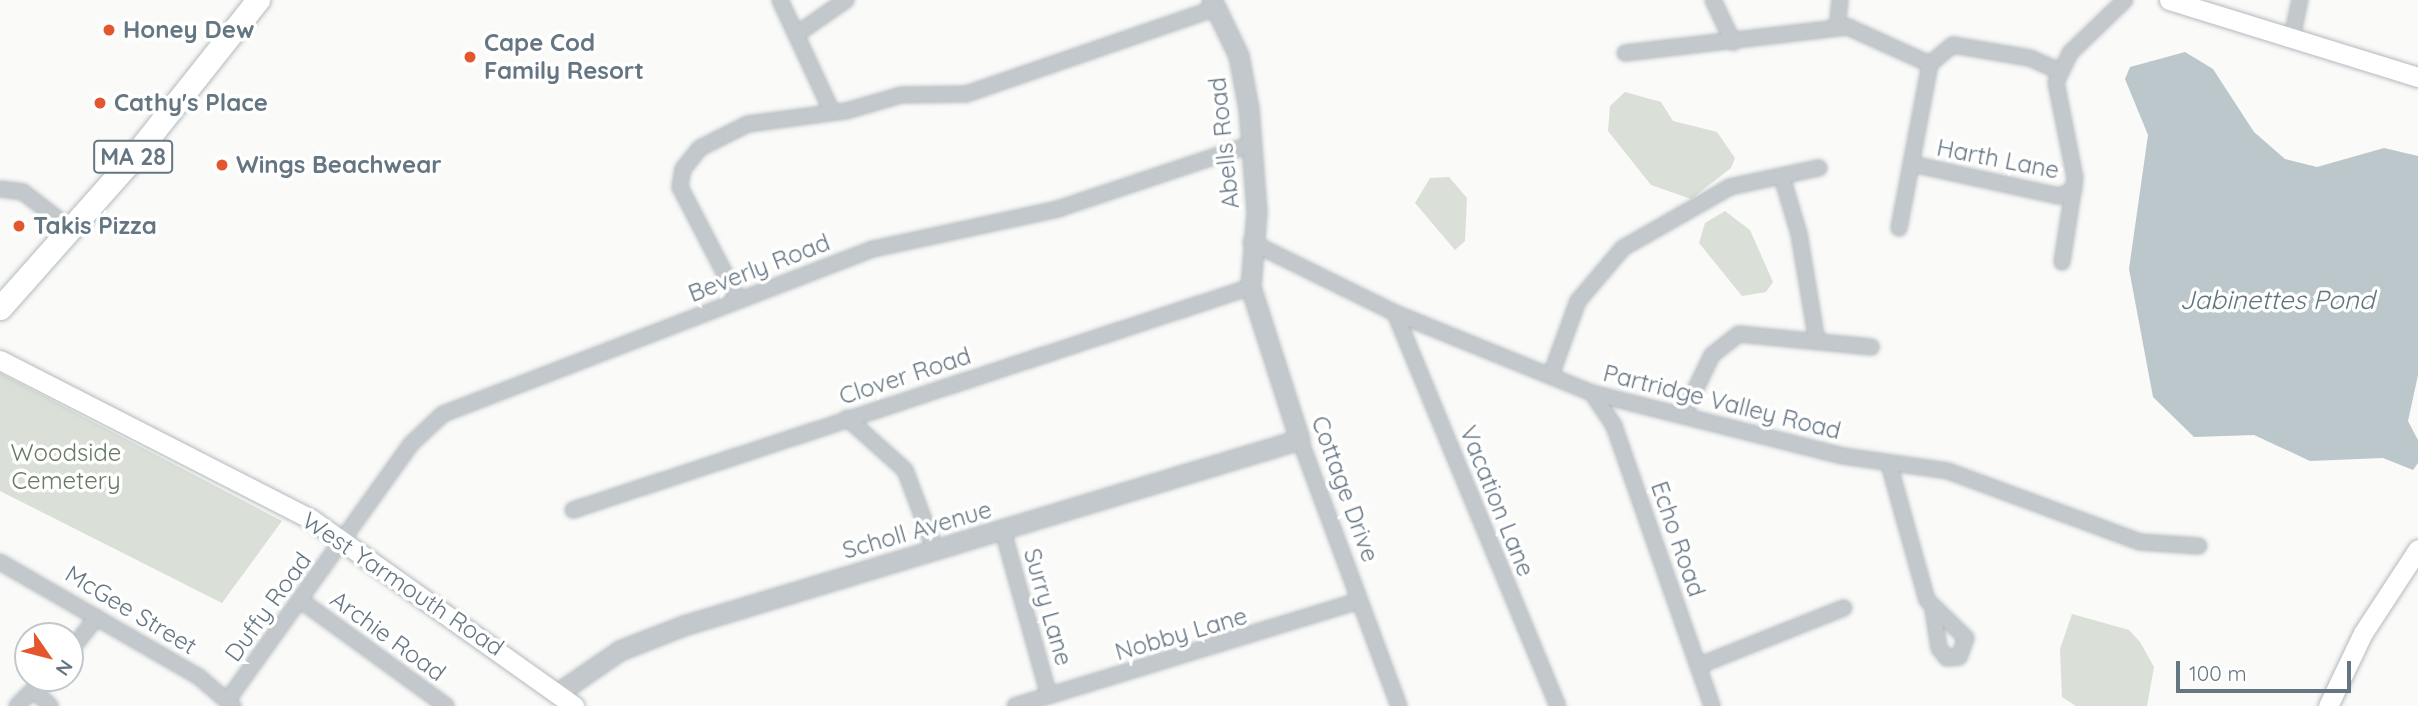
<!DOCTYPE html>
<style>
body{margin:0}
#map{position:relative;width:2418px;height:706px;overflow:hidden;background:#fafaf8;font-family:Quicksand,sans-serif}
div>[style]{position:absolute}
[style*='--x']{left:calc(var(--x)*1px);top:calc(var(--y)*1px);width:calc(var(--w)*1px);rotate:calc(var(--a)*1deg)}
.green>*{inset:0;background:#dadfd7}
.water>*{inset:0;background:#bbc7cb}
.roads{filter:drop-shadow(0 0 2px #b3babf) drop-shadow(0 0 2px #b3babf)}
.minor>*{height:14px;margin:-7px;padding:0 7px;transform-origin:7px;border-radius:7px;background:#c3c8cc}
.tertiary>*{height:18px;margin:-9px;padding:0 9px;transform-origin:9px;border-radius:9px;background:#c3c8cc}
.secondary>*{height:19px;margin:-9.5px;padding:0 9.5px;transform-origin:9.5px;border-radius:9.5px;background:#fff}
.primary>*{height:23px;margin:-11.5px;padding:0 11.5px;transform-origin:11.5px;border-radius:11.5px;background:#fff}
.dots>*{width:19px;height:19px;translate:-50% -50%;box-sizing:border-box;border:4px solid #fff;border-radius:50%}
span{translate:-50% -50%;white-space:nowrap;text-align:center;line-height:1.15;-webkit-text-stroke:7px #fff;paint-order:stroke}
.shield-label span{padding:2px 5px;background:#fff;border:2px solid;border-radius:5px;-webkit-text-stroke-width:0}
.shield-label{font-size:23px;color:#657683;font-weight:700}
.poi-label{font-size:24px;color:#657683;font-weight:700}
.left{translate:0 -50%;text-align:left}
.street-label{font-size:24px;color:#657683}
.park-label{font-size:24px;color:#687a64}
.water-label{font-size:26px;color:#60757c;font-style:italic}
.north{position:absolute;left:14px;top:622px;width:70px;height:70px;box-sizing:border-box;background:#fff;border:2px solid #c1c8cd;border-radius:50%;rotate:125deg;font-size:19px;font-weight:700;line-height:28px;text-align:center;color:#657683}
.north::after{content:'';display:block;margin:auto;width:24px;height:32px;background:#e4572e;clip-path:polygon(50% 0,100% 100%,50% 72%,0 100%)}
.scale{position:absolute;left:2176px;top:661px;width:175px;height:32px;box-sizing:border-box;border:4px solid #657683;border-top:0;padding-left:9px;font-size:21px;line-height:24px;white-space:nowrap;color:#657683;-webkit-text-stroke:5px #fff;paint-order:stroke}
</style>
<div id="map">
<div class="green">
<i style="clip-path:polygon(1625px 92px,1661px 102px,1673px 121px,1717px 132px,1735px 158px,1731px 168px,1691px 199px,1651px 185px,1608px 131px,1610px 106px)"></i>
<i style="clip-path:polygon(1449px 177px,1467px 198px,1465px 241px,1455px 250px,1415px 203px,1430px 178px)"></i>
<i style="clip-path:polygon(1725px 211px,1750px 230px,1773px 282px,1766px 292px,1742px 296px,1699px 243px,1705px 223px)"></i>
<i style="clip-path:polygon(0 373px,282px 521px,222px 603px,0 491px)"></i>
<i style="clip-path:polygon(2072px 614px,2129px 630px,2140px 642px,2154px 667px,2147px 706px,2076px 706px,2062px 697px,2060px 649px)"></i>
</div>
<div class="water">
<i style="clip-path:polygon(2185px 52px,2213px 69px,2254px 132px,2285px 159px,2317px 167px,2384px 148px,2418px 156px,2418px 375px,2408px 421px,2418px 440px,2418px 463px,2413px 470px,2383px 458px,2310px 461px,2254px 435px,2194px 437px,2153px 397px,2129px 269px,2148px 135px,2125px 79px,2130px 67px)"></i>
</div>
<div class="roads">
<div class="minor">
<i style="--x:780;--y:0;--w:123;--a:65.1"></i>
<i style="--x:1713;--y:0;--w:47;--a:64.5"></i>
<i style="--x:1837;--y:28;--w:28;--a:-84"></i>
<i style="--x:797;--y:34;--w:60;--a:-34.8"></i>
<i style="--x:2292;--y:37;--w:38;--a:-78"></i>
<i style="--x:1625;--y:53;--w:225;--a:-6.7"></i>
<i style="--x:1848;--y:27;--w:90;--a:24.3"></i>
<i style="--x:1930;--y:64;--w:30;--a:-40"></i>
<i style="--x:1953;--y:45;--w:78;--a:9.6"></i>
<i style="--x:2030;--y:58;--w:32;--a:24"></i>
<i style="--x:1912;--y:164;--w:150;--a:12.3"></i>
<i style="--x:2059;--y:196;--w:16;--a:-22"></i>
<i style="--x:1782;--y:177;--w:59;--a:73.4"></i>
<i style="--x:1799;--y:234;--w:103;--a:80.5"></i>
<i style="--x:0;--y:189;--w:23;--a:7"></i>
<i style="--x:23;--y:192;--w:61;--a:37.6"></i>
<i style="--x:1899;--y:228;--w:167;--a:-79.3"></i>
<i style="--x:1251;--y:242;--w:161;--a:26.2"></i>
<i style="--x:1395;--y:313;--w:213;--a:22.1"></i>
<i style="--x:1592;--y:393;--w:259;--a:14.1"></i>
<i style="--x:1843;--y:456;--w:106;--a:8.1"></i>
<i style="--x:1948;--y:471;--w:205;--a:20.3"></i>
<i style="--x:2140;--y:542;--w:59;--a:3.9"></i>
<i style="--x:2062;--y:262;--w:85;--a:-81.2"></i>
<i style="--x:2075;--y:178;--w:98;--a:-101.2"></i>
<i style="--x:2056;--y:82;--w:32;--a:-64"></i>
<i style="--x:2070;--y:53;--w:76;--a:-43.9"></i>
<i style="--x:738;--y:299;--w:126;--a:-117.4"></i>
<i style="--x:680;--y:187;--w:18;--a:-81"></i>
<i style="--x:683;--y:169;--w:27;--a:-51"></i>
<i style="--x:700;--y:148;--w:54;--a:-26.6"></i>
<i style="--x:748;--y:124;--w:99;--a:-7.6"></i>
<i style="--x:846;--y:111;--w:57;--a:-16.2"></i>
<i style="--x:901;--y:95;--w:65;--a:-0.9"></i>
<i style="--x:966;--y:94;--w:264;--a:-19"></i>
<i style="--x:1395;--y:313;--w:425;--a:67.5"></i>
<i style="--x:1551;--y:375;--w:79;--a:-70"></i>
<i style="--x:1578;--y:301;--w:70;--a:-49.7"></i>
<i style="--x:1623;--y:248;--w:123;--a:-29.7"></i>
<i style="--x:1730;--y:187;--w:91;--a:-12.1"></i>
<i style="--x:1592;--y:393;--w:40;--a:56"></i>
<i style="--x:1614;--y:426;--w:297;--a:70.7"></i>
<i style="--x:1684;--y:413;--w:64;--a:-64.2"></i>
<i style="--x:1712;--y:355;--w:34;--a:-38"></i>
<i style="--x:1739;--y:334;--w:133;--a:5.6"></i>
<i style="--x:847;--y:418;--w:78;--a:41.9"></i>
<i style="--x:905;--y:470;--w:85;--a:69.4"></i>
<i style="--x:1300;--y:440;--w:284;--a:69.6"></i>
<i style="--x:1889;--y:464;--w:141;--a:74.4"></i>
<i style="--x:1927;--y:600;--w:54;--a:44.3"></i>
<i style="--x:1966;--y:638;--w:20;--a:110"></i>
<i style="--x:1959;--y:657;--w:12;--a:175"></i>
<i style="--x:1947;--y:658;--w:13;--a:-129"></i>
<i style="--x:1939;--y:648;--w:38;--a:-99"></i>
<i style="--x:573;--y:510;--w:714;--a:-18.21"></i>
<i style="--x:1003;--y:531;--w:171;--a:74.4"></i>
<i style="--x:0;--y:562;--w:230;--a:30"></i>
<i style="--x:199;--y:677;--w:45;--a:40.5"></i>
<i style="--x:303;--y:602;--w:177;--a:36"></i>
<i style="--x:70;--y:651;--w:43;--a:-51.5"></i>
<i style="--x:1698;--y:666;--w:157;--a:-21.7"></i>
<i style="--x:34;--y:690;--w:23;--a:45"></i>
<i style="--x:227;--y:701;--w:316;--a:-54.4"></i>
<i style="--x:411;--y:444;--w:44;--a:-43.2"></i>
<i style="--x:443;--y:414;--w:461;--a:-21"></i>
<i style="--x:873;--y:249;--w:189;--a:-12.2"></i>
<i style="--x:1058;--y:209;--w:205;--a:-18.5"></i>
<i style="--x:17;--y:706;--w:40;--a:-45"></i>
<i style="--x:1015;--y:706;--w:360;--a:-17"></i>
</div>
<div class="tertiary">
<i style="--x:559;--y:693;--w:74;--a:-34.5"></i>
<i style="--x:620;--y:651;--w:69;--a:-21.3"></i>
<i style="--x:684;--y:626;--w:643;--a:-16.8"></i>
<i style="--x:1300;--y:440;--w:161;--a:-107.8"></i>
<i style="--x:1251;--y:287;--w:75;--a:-85.4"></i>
<i style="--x:1257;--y:212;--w:103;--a:-94.4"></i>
<i style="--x:1249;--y:109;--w:54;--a:-100.7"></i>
<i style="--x:1239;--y:56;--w:62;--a:-115.7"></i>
</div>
<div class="secondary">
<i style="--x:2169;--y:0;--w:261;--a:17.2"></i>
<i style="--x:0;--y:360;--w:349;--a:27.1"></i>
<i style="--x:311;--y:519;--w:323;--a:35.4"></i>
<i style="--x:2328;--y:706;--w:81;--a:-64.4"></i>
<i style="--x:2363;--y:633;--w:100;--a:-56.8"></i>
</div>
<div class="primary">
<i style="--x:0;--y:308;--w:191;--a:-48.4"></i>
<i style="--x:127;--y:165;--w:211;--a:-51.6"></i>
</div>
</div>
<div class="dots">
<i style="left:109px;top:30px;background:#e4572e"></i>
<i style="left:470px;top:57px;background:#e4572e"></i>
<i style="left:100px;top:103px;background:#e4572e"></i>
<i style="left:222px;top:165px;background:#e4572e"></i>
<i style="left:19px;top:226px;background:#e4572e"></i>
</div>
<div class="shield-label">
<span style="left:133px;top:157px">MA 28</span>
</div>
<div class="poi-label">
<span class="left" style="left:123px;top:30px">Honey Dew</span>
<span class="left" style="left:484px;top:57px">Cape Cod<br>Family Resort</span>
<span class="left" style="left:114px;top:103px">Cathy's Place</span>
<span class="left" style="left:236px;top:165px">Wings Beachwear</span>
<span class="left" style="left:33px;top:226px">Takis Pizza</span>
</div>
<div class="street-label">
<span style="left:1224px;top:143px;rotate:-96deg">Abells Road</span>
<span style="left:1998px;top:159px;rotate:11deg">Harth Lane</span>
<span style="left:759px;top:268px;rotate:-21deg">Beverly Road</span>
<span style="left:905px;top:376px;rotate:-18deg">Clover Road</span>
<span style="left:1722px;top:402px;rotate:14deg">Partridge Valley Road</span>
<span style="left:1345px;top:489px;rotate:70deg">Cottage Drive</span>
<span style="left:1497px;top:501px;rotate:68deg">Vacation Lane</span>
<span style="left:917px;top:530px;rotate:-16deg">Scholl Avenue</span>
<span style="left:1678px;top:539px;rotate:71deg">Echo Road</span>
<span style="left:403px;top:584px;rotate:34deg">West Yarmouth Road</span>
<span style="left:268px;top:607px;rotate:-54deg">Duffy Road</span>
<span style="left:1048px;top:607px;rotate:74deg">Surry Lane</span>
<span style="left:131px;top:610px;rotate:31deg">McGee Street</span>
<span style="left:1181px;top:634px;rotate:-16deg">Nobby Lane</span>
<span style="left:388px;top:636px;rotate:36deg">Archie Road</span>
</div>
<div class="park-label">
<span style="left:66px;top:467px">Woodside<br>Cemetery</span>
</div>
<div class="water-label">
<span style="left:2277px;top:300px">Jabinettes Pond</span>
</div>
<div class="north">N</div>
<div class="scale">100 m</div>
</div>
